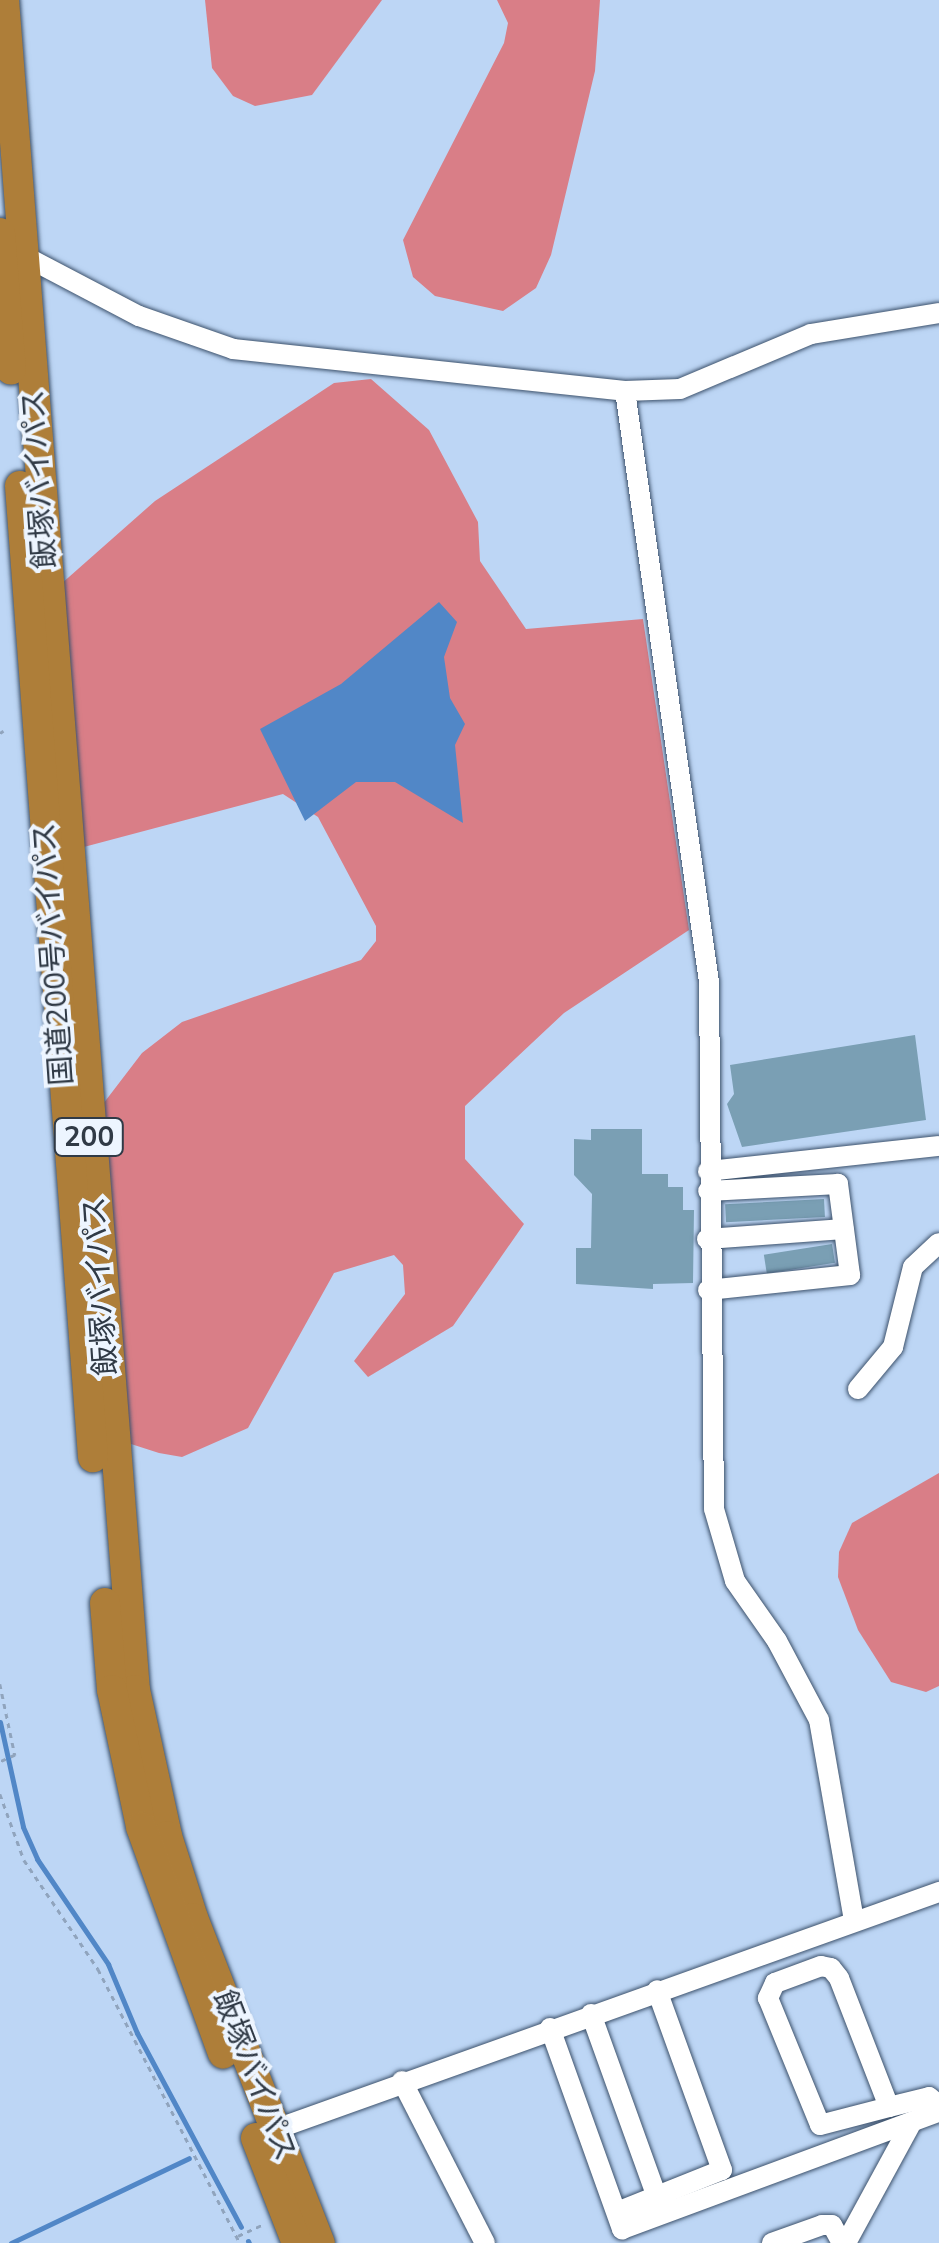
<!DOCTYPE html>
<meta charset="utf-8">
<style>
body{margin:0}
#map{position:relative;width:939px;height:2243px;overflow:hidden;background:#bdd6f5;font-family:"Nunito Sans","Noto Sans JP",sans-serif}
div>[style]{position:absolute}
[style*='--x']{left:calc(var(--x)*1px);top:calc(var(--y)*1px);width:calc(var(--w)*1px);rotate:calc(var(--a)*1deg)}
.forest>*{inset:0;background:#d97e87}
.water>*{inset:0;background:#5187c7}
.stream>*{height:5px;margin:-2.5px;padding:0 2.5px;transform-origin:2.5px;border-radius:2.5px;background:#5187c7}
.building>*{inset:0;background:#7a9fb4;transform-origin:0 0}
.path>*{height:2.5px;margin-top:-1.25px;transform-origin:0;background:repeating-linear-gradient(90deg,#90a4bd 0 5px,transparent 0 10px)}
.roads{filter:drop-shadow(0 0 2px #3d526c) drop-shadow(0 0 2px #3d526c)}
.minor>*{height:20px;margin:-10px;padding:0 10px;transform-origin:10px;border-radius:10px;background:#fff}
.highway>*{height:30px;margin:-15px;padding:0 15px;transform-origin:15px;border-radius:15px;background:#ae7e39}
span{translate:-50% -50%;white-space:nowrap;text-align:center;line-height:1.15;-webkit-text-stroke:8px #edf5ff;paint-order:stroke}
.shield-label span{padding:2px 8px;background:#edf5ff;border:2px solid;border-radius:8px;-webkit-text-stroke-width:0}
.shield-label{font-size:28px;color:#303a46;font-weight:700}
.street-label{font-size:30px;color:#303a46}
</style>
<div id="map">
<div class="forest">
<i style="clip-path:polygon(205px 0,382px 0,312px 95px,255px 106px,233px 96px,212px 68px)"></i>
<i style="clip-path:polygon(497px 0,600px 0,595px 71px,551px 255px,536px 288px,503px 311px,435px 296px,413px 277px,403px 240px,504px 43px,508px 23px)"></i>
<i style="clip-path:polygon(371px 379px,429px 430px,478px 522px,480px 561px,526px 629px,643px 619px,689px 930px,564px 1013px,465px 1106px,465px 1159px,524px 1224px,453px 1326px,368px 1377px,354px 1361px,405px 1294px,403px 1265px,394px 1255px,334px 1273px,248px 1428px,182px 1457px,159px 1453px,131px 1444px,109px 1424px,90px 1121px,142px 1053px,182px 1022px,361px 960px,376px 941px,376px 926px,318px 817px,283px 794px,65px 852px,52px 592px,155px 501px,334px 383px)"></i>
<i style="clip-path:polygon(939px 1473px,939px 1686px,926px 1692px,891px 1682px,858px 1630px,838px 1577px,839px 1552px,852px 1523px)"></i>
</div>
<div class="water">
<i style="clip-path:polygon(439px 602px,457px 622px,444px 657px,450px 698px,465px 724px,455px 745px,463px 823px,395px 782px,356px 782px,305px 821px,260px 729px,341px 684px)"></i>
</div>
<div class="stream">
<i style="--x:0;--y:1722;--w:107;--a:77.6"></i>
<i style="--x:23;--y:1827;--w:35;--a:66"></i>
<i style="--x:37;--y:1859;--w:127;--a:55.9"></i>
<i style="--x:108;--y:1964;--w:75;--a:67.2"></i>
<i style="--x:137;--y:2033;--w:220;--a:61.8"></i>
<i style="--x:248;--y:2241;--w:2;--a:63"></i>
<i style="--x:11;--y:2243;--w:197;--a:-25.5"></i>
</div>
<div class="building">
<i style="clip-path:polygon(915px 1035px,926px 1120px,742px 1147px,727px 1104px,734px 1094px,730px 1065px)"></i>
<i style="clip-path:polygon(591px 1129px,642px 1129px,642px 1174px,668px 1174px,668px 1187px,683px 1187px,683px 1210px,694px 1210px,693px 1283px,653px 1284px,653px 1289px,576px 1284px,576px 1248px,591px 1248px,592px 1194px,574px 1175px,574px 1139px,591px 1140px)"></i>
<i style="left:824px;top:1199px;width:18px;height:99px;rotate:87deg"></i>
<i style="left:832px;top:1244px;width:19px;height:69px;rotate:81deg"></i>
</div>
<div class="path">
<i style="--x:0;--y:733;--w:4;--a:-34"></i>
<i style="--x:0;--y:1684;--w:73;--a:78.1"></i>
<i style="--x:15;--y:1755;--w:17;--a:155"></i>
<i style="--x:0;--y:1794;--w:70;--a:70"></i>
<i style="--x:24;--y:1860;--w:132;--a:55.8"></i>
<i style="--x:98;--y:1969;--w:309;--a:62.6"></i>
<i style="--x:238;--y:2236;--w:26;--a:-25"></i>
</div>
<div class="roads">
<div class="minor">
<i style="--x:15;--y:251;--w:140;--a:27.7"></i>
<i style="--x:139;--y:316;--w:100;--a:19.3"></i>
<i style="--x:233;--y:349;--w:394;--a:6.1"></i>
<i style="--x:625;--y:391;--w:55;--a:-2.1"></i>
<i style="--x:680;--y:389;--w:142;--a:-22.8"></i>
<i style="--x:811;--y:334;--w:130;--a:-9.3"></i>
<i style="--x:625;--y:391;--w:597;--a:81.91"></i>
<i style="--x:709;--y:982;--w:527;--a:89.46"></i>
<i style="--x:714;--y:1509;--w:75;--a:73.7"></i>
<i style="--x:735;--y:1581;--w:73;--a:55"></i>
<i style="--x:777;--y:1641;--w:89;--a:62"></i>
<i style="--x:819;--y:1720;--w:203;--a:80.1"></i>
<i style="--x:708;--y:1171;--w:232;--a:-6.2"></i>
<i style="--x:707;--y:1239;--w:137;--a:-4.2"></i>
<i style="--x:708;--y:1290;--w:143;--a:-6"></i>
<i style="--x:850;--y:1275;--w:92;--a:-97.5"></i>
<i style="--x:838;--y:1184;--w:130;--a:176.9"></i>
<i style="--x:858;--y:1389;--w:55;--a:-50.2"></i>
<i style="--x:893;--y:1347;--w:82;--a:-76"></i>
<i style="--x:913;--y:1267;--w:35;--a:-43"></i>
<i style="--x:591;--y:2014;--w:195;--a:70.2"></i>
<i style="--x:550;--y:2028;--w:214;--a:70.3"></i>
<i style="--x:622;--y:2229;--w:338;--a:-20.3"></i>
<i style="--x:402;--y:2081;--w:182;--a:62.9"></i>
<i style="--x:889;--y:2107;--w:138;--a:-111.2"></i>
<i style="--x:839;--y:1978;--w:13;--a:-129"></i>
<i style="--x:831;--y:1968;--w:10;--a:-169"></i>
<i style="--x:821;--y:1966;--w:49;--a:159.7"></i>
<i style="--x:775;--y:1983;--w:17;--a:115"></i>
<i style="--x:768;--y:1998;--w:137;--a:67.7"></i>
<i style="--x:820;--y:2125;--w:71;--a:-14.6"></i>
<i style="--x:889;--y:2107;--w:41;--a:-14"></i>
<i style="--x:929;--y:2097;--w:13;--a:39"></i>
<i style="--x:268;--y:2132;--w:713;--a:-19.68"></i>
<i style="--x:617;--y:2212;--w:113;--a:-21.8"></i>
<i style="--x:722;--y:2170;--w:191;--a:-109.9"></i>
<i style="--x:772;--y:2243;--w:53;--a:-19.8"></i>
<i style="--x:822;--y:2225;--w:10;--a:0"></i>
<i style="--x:832;--y:2225;--w:21;--a:61"></i>
<i style="--x:846;--y:2243;--w:138;--a:-61.4"></i>
</div>
<div class="highway">
<i style="--x:4;--y:0;--w:1695;--a:85.57"></i>
<i style="--x:135;--y:1690;--w:149;--a:77.6"></i>
<i style="--x:167;--y:1836;--w:86;--a:72.4"></i>
<i style="--x:193;--y:1918;--w:349;--a:68.7"></i>
<i style="--x:0;--y:233;--w:137;--a:85.4"></i>
<i style="--x:20;--y:486;--w:974;--a:85.7"></i>
<i style="--x:105;--y:1603;--w:87;--a:85.4"></i>
<i style="--x:112;--y:1690;--w:140;--a:78"></i>
<i style="--x:141;--y:1827;--w:241;--a:70.1"></i>
<i style="--x:256;--y:2138;--w:113;--a:68.7"></i>
</div>
</div>
<div class="shield-label">
<span style="left:89px;top:1137px">200</span>
</div>
<div class="street-label">
<span style="left:40px;top:479px;rotate:-94deg">飯塚バイパス</span>
<span style="left:54px;top:954px;rotate:-94deg">国道200号バイパス</span>
<span style="left:101px;top:1286px;rotate:-94deg">飯塚バイパス</span>
<span style="left:254px;top:2076px;rotate:69deg">飯塚バイパス</span>
</div>
</div>
